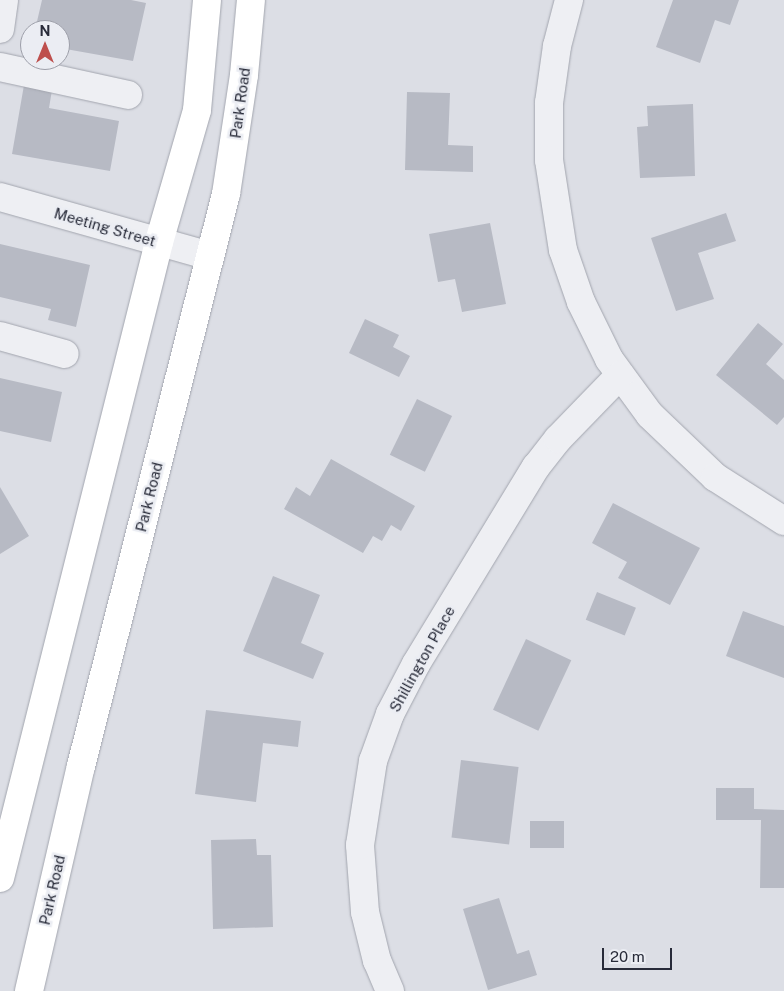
<!DOCTYPE html>
<style>
body{margin:0}
#map{position:relative;width:784px;height:991px;overflow:hidden;background:#dcdee5;font-family:"Public Sans",sans-serif}
div>[style]{position:absolute}
[style*='--x']{left:calc(var(--x)*1px);top:calc(var(--y)*1px);width:calc(var(--w)*1px);rotate:calc(var(--a)*1deg)}
.building>*{inset:0;background:#b7bac4;transform-origin:0 0}
.roads{filter:drop-shadow(0 0 1px #a2a5ae) drop-shadow(0 0 1px #a2a5ae)}
.minor>*{height:28px;margin:-14px;padding:0 14px;transform-origin:14px;border-radius:14px;background:#eeeff3}
.major>*{height:28px;margin:-14px;padding:0 14px;transform-origin:14px;border-radius:14px;background:#fff}
span{translate:-50% -50%;white-space:nowrap;text-align:center;line-height:1.15;-webkit-text-stroke:5px #ebedf3;paint-order:stroke}
.street-label{font-size:15px;color:#282b39}
.north{position:absolute;left:20px;top:20px;width:50px;height:50px;box-sizing:border-box;background:#ebedf3;border:1px solid #9d9fa9;border-radius:50%;rotate:0deg;font-size:14px;font-weight:700;line-height:20px;text-align:center;color:#282b39}
.north::after{content:'';display:block;margin:auto;width:18px;height:22px;background:#be4f4d;clip-path:polygon(50% 0,100% 100%,50% 72%,0 100%)}
.scale{position:absolute;left:602px;top:948px;width:70px;height:22px;box-sizing:border-box;border:2px solid #282b39;border-top:0;padding-left:6px;font-size:15px;line-height:18px;white-space:nowrap;color:#282b39;-webkit-text-stroke:4px #ebedf3;paint-order:stroke}
</style>
<div id="map">
<div class="building">
<i style="clip-path:polygon(42px 0,131px 0,146px 3px,133px 61px,60px 48px,60px 30px,35px 30px)"></i>
<i style="clip-path:polygon(673px 0,739px 0,730px 25px,715px 20px,700px 63px,656px 47px)"></i>
<i style="clip-path:polygon(24px 85px,52px 90px,49px 108px,119px 121px,110px 171px,12px 154px)"></i>
<i style="clip-path:polygon(407px 92px,450px 93px,448px 145px,473px 146px,473px 172px,405px 170px)"></i>
<i style="clip-path:polygon(693px 104px,695px 176px,640px 178px,637px 127px,648px 126px,647px 106px)"></i>
<i style="clip-path:polygon(726px 213px,736px 241px,698px 253px,714px 299px,676px 311px,651px 238px)"></i>
<i style="clip-path:polygon(490px 223px,506px 304px,462px 312px,455px 279px,438px 282px,429px 234px)"></i>
<i style="clip-path:polygon(0 244px,90px 265px,76px 327px,48px 320px,51px 309px,0 297px)"></i>
<i style="clip-path:polygon(365px 319px,399px 335px,393px 347px,410px 356px,399px 377px,349px 353px)"></i>
<i style="clip-path:polygon(758px 323px,783px 344px,766px 364px,784px 380px,784px 417px,777px 425px,716px 375px)"></i>
<i style="clip-path:polygon(0 378px,62px 392px,51px 442px,0 431px)"></i>
<i style="left:417px;top:399px;width:39px;height:62px;rotate:26deg"></i>
<i style="clip-path:polygon(331px 459px,415px 506px,401px 531px,391px 525px,382px 541px,373px 536px,363px 553px,284px 509px,296px 487px,310px 496px)"></i>
<i style="clip-path:polygon(0 487px,29px 536px,0 554px)"></i>
<i style="clip-path:polygon(613px 503px,700px 548px,670px 605px,618px 578px,627px 562px,592px 543px)"></i>
<i style="clip-path:polygon(273px 576px,320px 595px,301px 643px,324px 653px,313px 679px,243px 651px)"></i>
<i style="left:597px;top:592px;width:42px;height:30px;rotate:22deg"></i>
<i style="clip-path:polygon(743px 611px,784px 626px,784px 678px,726px 656px)"></i>
<i style="left:526px;top:639px;width:50px;height:78px;rotate:25deg"></i>
<i style="clip-path:polygon(206px 710px,301px 721px,298px 747px,263px 743px,256px 802px,195px 794px)"></i>
<i style="left:461px;top:760px;width:58px;height:78px;rotate:7deg"></i>
<i style="clip-path:polygon(716px 788px,754px 788px,754px 809px,784px 810px,784px 888px,760px 888px,761px 820px,716px 820px)"></i>
<i style="left:530px;top:821px;width:34px;height:27px"></i>
<i style="clip-path:polygon(256px 839px,257px 855px,271px 855px,273px 927px,213px 929px,211px 840px)"></i>
<i style="clip-path:polygon(499px 898px,517px 954px,529px 950px,537px 975px,488px 990px,463px 909px)"></i>
</div>
<div class="roads">
<div class="minor">
<i style="--x:569;--y:0;--w:48;--a:104.6"></i>
<i style="--x:557;--y:46;--w:58;--a:98"></i>
<i style="--x:549;--y:103;--w:57;--a:90"></i>
<i style="--x:549;--y:160;--w:91;--a:81.2"></i>
<i style="--x:563;--y:250;--w:55;--a:70.9"></i>
<i style="--x:581;--y:302;--w:64;--a:63.8"></i>
<i style="--x:609;--y:359;--w:69;--a:53.8"></i>
<i style="--x:650;--y:415;--w:90;--a:43.6"></i>
<i style="--x:715;--y:477;--w:82;--a:32.5"></i>
<i style="--x:0;--y:29;--w:29;--a:-82"></i>
<i style="--x:0;--y:67;--w:131;--a:12.3"></i>
<i style="--x:0;--y:197;--w:218;--a:15.7"></i>
<i style="--x:0;--y:336;--w:67;--a:15.5"></i>
<i style="--x:390;--y:991;--w:33;--a:-113"></i>
<i style="--x:377;--y:961;--w:50;--a:-103.8"></i>
<i style="--x:365;--y:912;--w:67;--a:-94.3"></i>
<i style="--x:360;--y:845;--w:85;--a:-81.2"></i>
<i style="--x:373;--y:761;--w:50;--a:-70.1"></i>
<i style="--x:390;--y:714;--w:56;--a:-62.5"></i>
<i style="--x:416;--y:664;--w:231;--a:-58.7"></i>
<i style="--x:536;--y:467;--w:36;--a:-52"></i>
<i style="--x:558;--y:439;--w:89;--a:-45.9"></i>
</div>
<div class="major">
<i style="--x:0;--y:878;--w:656;--a:-75.96"></i>
<i style="--x:159;--y:242;--w:137;--a:-73.9"></i>
<i style="--x:197;--y:110;--w:110;--a:-84.8"></i>
<i style="--x:29;--y:991;--w:231;--a:-77"></i>
<i style="--x:81;--y:766;--w:590;--a:-75.78"></i>
<i style="--x:226;--y:194;--w:120;--a:-81.4"></i>
<i style="--x:244;--y:75;--w:75;--a:-84.7"></i>
</div>
</div>
<div class="street-label">
<span style="left:240px;top:103px;rotate:-82deg">Park Road</span>
<span style="left:105px;top:227px;rotate:16deg">Meeting Street</span>
<span style="left:149px;top:497px;rotate:-76deg">Park Road</span>
<span style="left:422px;top:659px;rotate:-61deg">Shillington Place</span>
<span style="left:52px;top:890px;rotate:-77deg">Park Road</span>
</div>
<div class="north">N</div>
<div class="scale">20 m</div>
</div>
